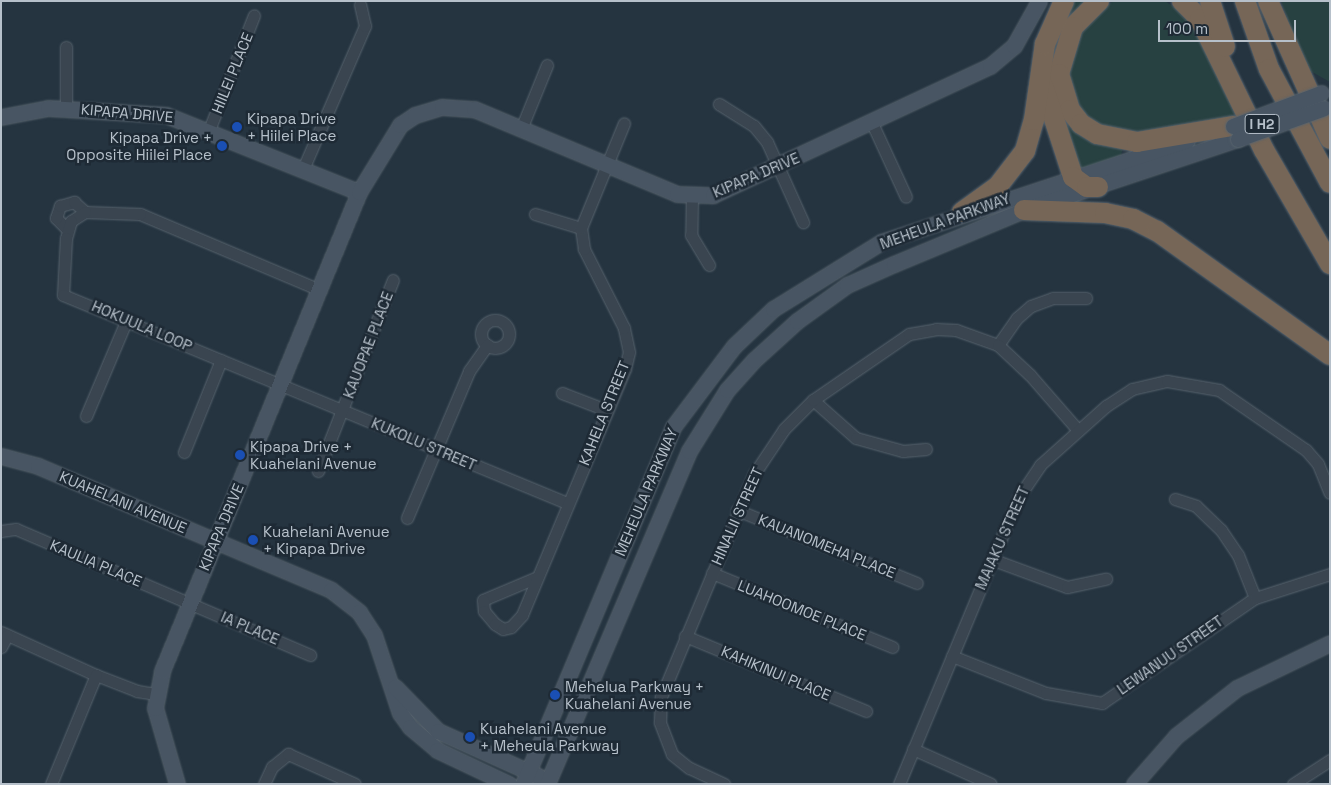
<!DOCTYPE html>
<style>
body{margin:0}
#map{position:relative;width:1331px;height:785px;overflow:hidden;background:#253440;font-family:"Space Grotesk",sans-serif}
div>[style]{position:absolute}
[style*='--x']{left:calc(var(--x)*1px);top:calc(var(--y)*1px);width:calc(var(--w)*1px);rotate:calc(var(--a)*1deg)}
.green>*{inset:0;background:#274141}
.roads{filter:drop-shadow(0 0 1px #57636d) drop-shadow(0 0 1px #57636d)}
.street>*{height:11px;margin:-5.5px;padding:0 5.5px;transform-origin:5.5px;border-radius:5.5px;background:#3a4550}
.street>.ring{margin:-5.5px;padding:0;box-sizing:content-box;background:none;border:11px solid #3a4550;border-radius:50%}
.secondary>*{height:15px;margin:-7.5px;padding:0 7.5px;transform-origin:7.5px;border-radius:7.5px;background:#485563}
.highway>*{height:20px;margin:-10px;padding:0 10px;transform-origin:10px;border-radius:10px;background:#766657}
.bridges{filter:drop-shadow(0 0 1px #57636d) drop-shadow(0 0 1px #57636d)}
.secondary-bridge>*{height:15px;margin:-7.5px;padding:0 7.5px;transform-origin:7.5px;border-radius:7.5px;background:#485563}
.dots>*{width:14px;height:14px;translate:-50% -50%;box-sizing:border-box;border:2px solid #1e2a35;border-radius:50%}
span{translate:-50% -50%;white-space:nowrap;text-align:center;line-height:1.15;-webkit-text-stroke:5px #1e2a35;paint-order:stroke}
.shield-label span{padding:1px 4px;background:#1e2a35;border:1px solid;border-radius:4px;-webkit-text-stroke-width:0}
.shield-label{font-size:14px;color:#b6c0ca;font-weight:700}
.street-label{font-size:15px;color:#b6c0ca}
.poi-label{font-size:15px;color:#b6c0ca}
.left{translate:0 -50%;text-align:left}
.right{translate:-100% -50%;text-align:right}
.frame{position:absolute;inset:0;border:2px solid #b6c0ca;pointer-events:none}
.scale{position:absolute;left:1158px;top:20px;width:138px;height:22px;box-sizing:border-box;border:2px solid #b6c0ca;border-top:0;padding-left:6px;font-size:15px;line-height:18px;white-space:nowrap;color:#b6c0ca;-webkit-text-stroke:4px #1e2a35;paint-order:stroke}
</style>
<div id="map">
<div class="green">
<i style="clip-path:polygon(1072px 1px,1088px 1px,1058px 99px,1123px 147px,1121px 156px,1079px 169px,1054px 96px,1052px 53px)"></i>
<i style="clip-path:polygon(1113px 1px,1165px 1px,1187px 16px,1238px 116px,1126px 140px,1088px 118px,1079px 107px,1068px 74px,1077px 33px)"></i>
<i style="clip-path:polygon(1281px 1px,1330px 1px,1330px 82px,1305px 68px)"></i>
</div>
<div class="roads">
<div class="street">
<i style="--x:719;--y:104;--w:41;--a:32.2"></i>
<i style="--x:754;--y:126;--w:21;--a:51"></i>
<i style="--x:767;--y:142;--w:88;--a:65.8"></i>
<i style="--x:66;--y:108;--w:61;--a:-90"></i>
<i style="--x:872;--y:123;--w:81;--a:65.3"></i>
<i style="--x:521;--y:129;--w:69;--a:-67.9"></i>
<i style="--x:209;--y:130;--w:123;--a:-68.6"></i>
<i style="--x:303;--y:169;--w:156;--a:-66.6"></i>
<i style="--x:365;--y:26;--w:22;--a:-103"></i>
<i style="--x:692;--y:196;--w:39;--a:91"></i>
<i style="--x:691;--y:235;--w:35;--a:59"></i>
<i style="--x:535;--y:214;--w:48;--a:16.9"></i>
<i style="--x:68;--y:230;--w:17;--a:-135"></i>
<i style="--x:56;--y:218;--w:13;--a:-72"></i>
<i style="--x:60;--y:206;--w:15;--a:-16"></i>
<i style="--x:74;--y:202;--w:15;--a:42"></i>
<i style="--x:320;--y:290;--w:195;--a:-157.1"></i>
<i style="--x:140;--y:214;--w:55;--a:-177.9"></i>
<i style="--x:85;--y:212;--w:17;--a:147"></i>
<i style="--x:71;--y:221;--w:18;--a:106"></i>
<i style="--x:66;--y:238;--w:57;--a:93"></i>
<i style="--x:63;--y:295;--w:545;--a:22.43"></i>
<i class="ring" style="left:481px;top:320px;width:17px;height:17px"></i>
<i style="--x:998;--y:345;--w:33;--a:-55"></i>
<i style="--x:1017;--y:318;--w:18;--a:-41"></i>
<i style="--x:1031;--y:306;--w:23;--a:-20"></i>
<i style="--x:1053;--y:298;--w:33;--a:0"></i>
<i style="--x:562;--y:393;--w:47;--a:21.1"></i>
<i style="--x:813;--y:400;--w:57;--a:41.5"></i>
<i style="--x:856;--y:438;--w:49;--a:15.5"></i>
<i style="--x:903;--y:451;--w:23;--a:-5"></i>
<i style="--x:86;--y:416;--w:105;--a:-67.1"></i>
<i style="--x:184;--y:452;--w:99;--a:-68.1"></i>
<i style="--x:318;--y:471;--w:205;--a:-68.6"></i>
<i style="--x:1175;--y:499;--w:22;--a:18"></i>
<i style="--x:1196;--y:506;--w:35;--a:44"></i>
<i style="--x:1221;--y:530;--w:30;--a:56"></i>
<i style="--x:1238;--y:555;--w:46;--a:68.4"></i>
<i style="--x:737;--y:510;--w:194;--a:22.1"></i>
<i style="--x:407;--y:518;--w:160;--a:-67.1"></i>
<i style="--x:469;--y:371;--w:32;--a:-55"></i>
<i style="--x:1;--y:531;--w:15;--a:-8"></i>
<i style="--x:16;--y:529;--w:320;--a:23.2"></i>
<i style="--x:991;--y:559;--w:81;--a:20.2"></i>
<i style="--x:1067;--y:587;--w:40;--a:-12"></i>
<i style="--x:712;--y:573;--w:195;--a:22.3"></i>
<i style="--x:535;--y:578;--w:56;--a:157.1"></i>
<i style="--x:483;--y:600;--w:11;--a:85"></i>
<i style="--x:484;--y:611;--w:17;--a:50"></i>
<i style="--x:495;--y:624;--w:9;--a:32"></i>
<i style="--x:503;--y:629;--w:8;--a:-14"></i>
<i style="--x:511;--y:627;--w:16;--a:-47"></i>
<i style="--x:522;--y:615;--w:267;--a:-67.3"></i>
<i style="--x:625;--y:369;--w:17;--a:-77"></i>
<i style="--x:629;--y:352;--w:25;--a:-102"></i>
<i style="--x:624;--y:328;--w:89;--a:-116.9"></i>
<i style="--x:584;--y:249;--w:21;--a:-98"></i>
<i style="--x:581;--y:228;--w:113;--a:-67.7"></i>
<i style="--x:1;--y:632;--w:104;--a:24.4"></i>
<i style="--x:96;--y:675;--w:44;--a:21.3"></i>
<i style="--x:137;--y:691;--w:18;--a:9"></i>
<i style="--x:685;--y:636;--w:196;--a:22.5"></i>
<i style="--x:1;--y:647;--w:13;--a:-63"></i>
<i style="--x:952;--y:656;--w:101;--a:21.5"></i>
<i style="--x:1046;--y:693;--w:57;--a:10.1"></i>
<i style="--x:1102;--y:703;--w:186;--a:-34.5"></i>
<i style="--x:1255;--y:598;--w:79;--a:-17.7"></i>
<i style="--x:913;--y:749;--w:85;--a:24.2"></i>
<i style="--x:51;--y:784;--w:118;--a:-67.6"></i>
<i style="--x:264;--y:784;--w:19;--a:-65"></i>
<i style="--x:272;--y:767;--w:21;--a:-39"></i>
<i style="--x:288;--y:754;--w:73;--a:24.1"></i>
<i style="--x:724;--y:784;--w:38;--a:-155"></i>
<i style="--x:689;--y:768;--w:22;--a:-141"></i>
<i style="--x:672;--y:754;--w:34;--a:-111"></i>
<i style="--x:660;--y:722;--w:25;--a:-88"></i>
<i style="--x:661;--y:697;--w:242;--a:-67.4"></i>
<i style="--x:754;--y:474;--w:54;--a:-56.3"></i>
<i style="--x:784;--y:429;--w:41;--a:-45"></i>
<i style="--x:813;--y:400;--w:116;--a:-34.5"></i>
<i style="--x:909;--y:334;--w:27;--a:-10"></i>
<i style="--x:936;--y:329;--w:20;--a:3"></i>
<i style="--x:956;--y:330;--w:45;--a:19.7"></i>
<i style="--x:998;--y:345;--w:44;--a:43.2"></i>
<i style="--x:1030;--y:375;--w:73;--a:48.9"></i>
<i style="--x:899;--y:784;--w:310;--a:-67.4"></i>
<i style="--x:1018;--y:498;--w:40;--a:-56"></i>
<i style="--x:1040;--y:465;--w:89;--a:-41.8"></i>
<i style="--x:1106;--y:406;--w:31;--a:-33"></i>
<i style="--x:1132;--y:389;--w:36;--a:-13"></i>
<i style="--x:1167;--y:381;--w:53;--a:9.8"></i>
<i style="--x:1219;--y:390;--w:106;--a:34.6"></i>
<i style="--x:1306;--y:450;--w:18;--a:49"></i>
<i style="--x:1318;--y:464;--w:31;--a:68"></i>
<i style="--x:1293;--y:784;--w:44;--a:-33"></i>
</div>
<div class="secondary">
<i style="--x:1;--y:117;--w:48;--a:-10.8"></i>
<i style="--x:48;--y:108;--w:118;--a:3.4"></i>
<i style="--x:166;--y:115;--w:208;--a:21.8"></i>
<i style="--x:1;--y:456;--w:38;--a:15"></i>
<i style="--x:38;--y:466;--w:318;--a:22.9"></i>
<i style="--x:331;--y:590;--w:36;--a:38"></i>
<i style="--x:359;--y:612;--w:27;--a:57"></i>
<i style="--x:374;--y:635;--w:82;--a:71.6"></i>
<i style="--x:400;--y:713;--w:17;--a:54"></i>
<i style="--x:410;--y:727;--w:35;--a:40"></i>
<i style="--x:437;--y:750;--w:80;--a:25.3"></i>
<i style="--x:395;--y:687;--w:62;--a:45.7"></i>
<i style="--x:438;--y:731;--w:110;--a:24.2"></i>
<i style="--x:177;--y:784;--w:79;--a:-106.1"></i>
<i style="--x:155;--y:708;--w:38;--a:-79"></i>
<i style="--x:162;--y:671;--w:518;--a:-67.64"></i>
<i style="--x:359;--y:192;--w:79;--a:-58.5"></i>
<i style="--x:400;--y:125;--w:18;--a:-34"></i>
<i style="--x:415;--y:115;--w:28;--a:-17"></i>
<i style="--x:442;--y:107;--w:32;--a:4"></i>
<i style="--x:474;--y:109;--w:220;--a:22.7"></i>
<i style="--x:677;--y:194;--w:36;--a:2"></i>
<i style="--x:713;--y:195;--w:306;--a:-25"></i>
<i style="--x:990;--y:66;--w:31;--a:-40"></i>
<i style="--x:1014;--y:46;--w:51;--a:-60.9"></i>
<i style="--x:523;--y:784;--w:387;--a:-67.2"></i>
<i style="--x:673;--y:427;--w:101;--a:-53"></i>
<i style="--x:734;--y:346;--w:54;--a:-43.5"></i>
<i style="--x:773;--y:309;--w:127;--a:-31.8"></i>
<i style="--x:881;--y:242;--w:322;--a:-18.3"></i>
<i style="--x:547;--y:784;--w:362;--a:-66.9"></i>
<i style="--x:689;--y:451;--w:72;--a:-58.1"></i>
<i style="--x:727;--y:390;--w:40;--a:-48"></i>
<i style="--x:754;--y:360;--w:58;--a:-42.2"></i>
<i style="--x:797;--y:321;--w:62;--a:-35.8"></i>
<i style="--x:847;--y:285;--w:51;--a:-24.1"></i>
<i style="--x:894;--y:264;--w:141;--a:-22.6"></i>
<i style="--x:1024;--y:210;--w:225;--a:-18.4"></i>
<i style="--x:1134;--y:784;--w:64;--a:-48.8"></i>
<i style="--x:1176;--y:736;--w:78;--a:-38.2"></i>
<i style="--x:1237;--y:688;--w:103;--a:-25.8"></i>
</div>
<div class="highway">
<i style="--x:1099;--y:1;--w:37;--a:135"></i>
<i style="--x:1073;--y:27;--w:49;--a:106.6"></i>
<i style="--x:1059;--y:74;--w:38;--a:73"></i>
<i style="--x:1070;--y:110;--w:18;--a:52"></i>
<i style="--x:1081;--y:124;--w:19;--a:32"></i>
<i style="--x:1097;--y:134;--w:41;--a:11.3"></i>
<i style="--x:1137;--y:142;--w:97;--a:-9.5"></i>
<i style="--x:1182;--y:1;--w:25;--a:45"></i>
<i style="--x:1200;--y:19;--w:146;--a:64"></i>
<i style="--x:1264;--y:150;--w:132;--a:59.9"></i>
<i style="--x:1210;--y:1;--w:48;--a:71.9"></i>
<i style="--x:1245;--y:1;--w:72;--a:70.6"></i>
<i style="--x:1269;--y:69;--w:129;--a:61.8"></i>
<i style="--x:1268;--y:1;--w:151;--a:65.8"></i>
<i style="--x:1043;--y:85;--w:97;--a:71.9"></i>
<i style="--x:1073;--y:177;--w:17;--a:36"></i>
<i style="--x:1087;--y:187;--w:11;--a:0"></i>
<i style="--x:1024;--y:210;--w:81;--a:2.1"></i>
<i style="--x:1105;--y:213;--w:29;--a:12"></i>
<i style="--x:1133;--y:219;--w:27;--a:27"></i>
<i style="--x:1157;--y:231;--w:213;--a:35.6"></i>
<i style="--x:962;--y:212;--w:44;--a:-35.8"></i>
<i style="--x:998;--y:186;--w:44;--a:-52.4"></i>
<i style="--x:1025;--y:151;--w:32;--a:-74"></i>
<i style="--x:1034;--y:120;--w:77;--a:-81.8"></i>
<i style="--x:1045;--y:44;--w:47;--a:-66.2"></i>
</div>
</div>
<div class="bridges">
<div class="secondary-bridge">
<i style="--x:1233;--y:126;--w:94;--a:-20.6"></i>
<i style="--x:1238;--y:139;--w:91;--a:-19.8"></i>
</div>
</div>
<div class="dots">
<i style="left:237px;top:127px;background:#1a4fb4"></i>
<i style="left:222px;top:146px;background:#1a4fb4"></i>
<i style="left:240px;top:455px;background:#1a4fb4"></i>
<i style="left:253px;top:540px;background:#1a4fb4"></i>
<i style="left:555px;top:695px;background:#1a4fb4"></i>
<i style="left:470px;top:737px;background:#1a4fb4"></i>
</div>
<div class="shield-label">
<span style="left:1262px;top:124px">I H2</span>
</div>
<div class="street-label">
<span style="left:232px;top:73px;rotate:-68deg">HIILEI PLACE</span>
<span style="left:127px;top:113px;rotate:5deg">KIPAPA DRIVE</span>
<span style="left:756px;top:175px;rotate:-23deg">KIPAPA DRIVE</span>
<span style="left:945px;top:221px;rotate:-20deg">MEHEULA PARKWAY</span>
<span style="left:142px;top:326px;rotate:23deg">HOKUULA LOOP</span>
<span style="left:368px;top:345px;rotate:-69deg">KAUOPAE PLACE</span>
<span style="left:604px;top:413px;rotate:-68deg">KAHELA STREET</span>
<span style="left:424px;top:444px;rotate:23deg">KUKOLU STREET</span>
<span style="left:646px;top:492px;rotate:-67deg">MEHEULA PARKWAY</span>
<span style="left:123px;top:502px;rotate:23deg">KUAHELANI AVENUE</span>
<span style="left:737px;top:516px;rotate:-66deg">HINALII STREET</span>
<span style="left:221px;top:527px;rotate:-67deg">KIPAPA DRIVE</span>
<span style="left:1002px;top:538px;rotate:-66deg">MAIAKU STREET</span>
<span style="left:827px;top:546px;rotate:22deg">KAUANOMEHA PLACE</span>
<span style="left:96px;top:563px;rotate:23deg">KAULIA PLACE</span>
<span style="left:802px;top:610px;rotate:22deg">LUAHOOMOE PLACE</span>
<span style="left:250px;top:628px;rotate:23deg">IA PLACE</span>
<span style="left:1170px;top:655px;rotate:-35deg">LEWANUU STREET</span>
<span style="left:776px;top:673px;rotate:23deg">KAHIKINUI PLACE</span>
</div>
<div class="poi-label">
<span class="left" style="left:247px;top:127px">Kipapa Drive<br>+ Hiilei Place</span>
<span class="right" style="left:212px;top:146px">Kipapa Drive +<br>Opposite Hiilei Place</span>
<span class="left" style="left:250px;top:455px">Kipapa Drive +<br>Kuahelani Avenue</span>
<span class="left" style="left:263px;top:540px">Kuahelani Avenue<br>+ Kipapa Drive</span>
<span class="left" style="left:565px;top:695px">Mehelua Parkway +<br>Kuahelani Avenue</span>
<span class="left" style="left:480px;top:737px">Kuahelani Avenue<br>+ Meheula Parkway</span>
</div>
<div class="frame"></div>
<div class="scale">100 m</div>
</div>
